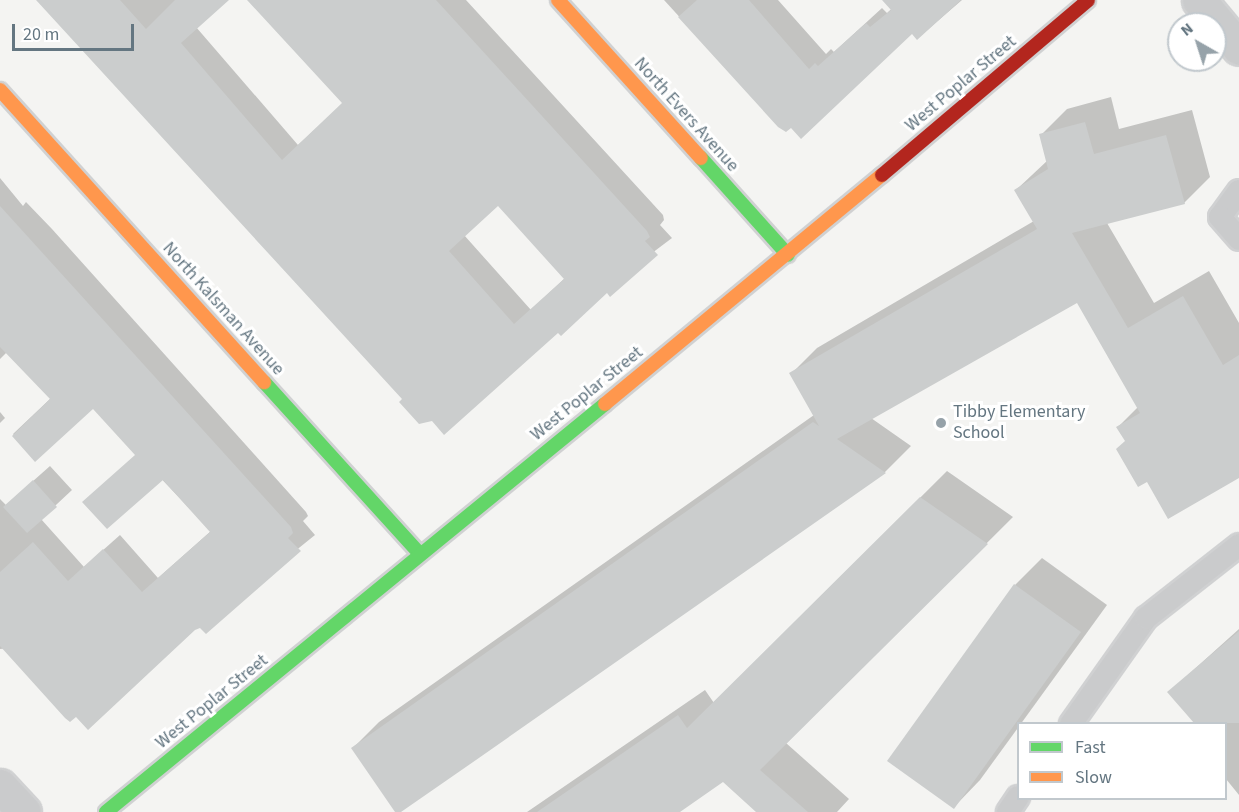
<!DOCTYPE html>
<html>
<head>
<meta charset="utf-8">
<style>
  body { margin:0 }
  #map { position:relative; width:1239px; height:812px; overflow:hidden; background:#f4f4f2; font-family:"Source Sans 3",sans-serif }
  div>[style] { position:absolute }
  .shadow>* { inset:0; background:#0003 }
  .building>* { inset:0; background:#cbcdcd }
  .roads { filter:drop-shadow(2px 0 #d0d1d2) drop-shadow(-2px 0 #d0d1d2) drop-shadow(0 2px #d0d1d2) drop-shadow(0 -2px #d0d1d2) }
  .lane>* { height:22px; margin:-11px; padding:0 11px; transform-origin:11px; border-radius:11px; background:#cacbcc }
  .street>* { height:33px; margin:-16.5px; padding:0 16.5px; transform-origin:16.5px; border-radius:16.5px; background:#cacbcc }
  .fast>* { height:14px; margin:-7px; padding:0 7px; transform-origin:7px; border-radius:7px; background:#63d668 }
  .slow>* { height:14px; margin:-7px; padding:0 7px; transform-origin:7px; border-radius:7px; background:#ff974d }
  .jam>* { height:14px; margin:-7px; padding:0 7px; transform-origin:7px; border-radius:7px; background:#b3261e }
  .dots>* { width:16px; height:16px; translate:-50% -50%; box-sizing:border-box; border:3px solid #fff; border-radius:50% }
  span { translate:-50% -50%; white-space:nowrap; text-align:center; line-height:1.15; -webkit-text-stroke:6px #fff; paint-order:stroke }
  .street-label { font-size:18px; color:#647681 }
  .poi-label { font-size:18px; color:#647681 }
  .left { translate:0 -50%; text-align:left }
  .legend { position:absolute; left:1017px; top:722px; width:210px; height:78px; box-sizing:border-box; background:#fff; border:2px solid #c1c8cd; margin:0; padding:8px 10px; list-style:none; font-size:18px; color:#647681 }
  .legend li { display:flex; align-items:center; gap:12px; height:30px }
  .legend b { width:30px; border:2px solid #c1c8cd }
  .north { position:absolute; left:1167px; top:12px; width:60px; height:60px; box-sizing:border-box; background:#fff; border:2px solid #c1c8cd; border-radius:50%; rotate:321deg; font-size:16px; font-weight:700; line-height:24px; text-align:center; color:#647681 }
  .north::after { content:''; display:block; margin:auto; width:21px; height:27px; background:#96a2a9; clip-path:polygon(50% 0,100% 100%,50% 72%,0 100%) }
  .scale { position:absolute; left:12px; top:24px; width:122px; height:27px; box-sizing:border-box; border:3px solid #647681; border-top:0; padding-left:8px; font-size:18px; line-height:21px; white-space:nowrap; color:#647681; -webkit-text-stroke:4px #fff; paint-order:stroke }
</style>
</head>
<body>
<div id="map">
  <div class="shadow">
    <div style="clip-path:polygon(evenodd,38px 0,226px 0,196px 27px,298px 145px,344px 103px,248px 0,466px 0,663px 215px,664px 220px,660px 225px,672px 238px,432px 419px,404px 399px,38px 0,498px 203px,565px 278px,531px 310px,464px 235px,498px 203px)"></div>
    <div style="clip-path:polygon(664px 0,778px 0,826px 54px,831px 49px,834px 52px,882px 8px,887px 13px,901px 0,962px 0,918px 38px,912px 32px,791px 125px,779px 126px)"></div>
    <div style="clip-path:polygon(1111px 97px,1119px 129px,1192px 110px,1210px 177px,1184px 203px,1107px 223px,1154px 303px,1209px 271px,1239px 323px,1239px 476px,1126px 441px,1118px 427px,1138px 407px,1078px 301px,871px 418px,911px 446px,885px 472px,397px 812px,353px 748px,379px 722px,814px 415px,791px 374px,817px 348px,1034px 221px,1016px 190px,1048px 160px,1041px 135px,1067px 109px)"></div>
    <div style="clip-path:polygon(0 178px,23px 206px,26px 202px,52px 229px,306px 512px,308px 516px,303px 521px,315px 535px,201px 627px,0 649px,0 499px,6px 505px,50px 466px,72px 490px,41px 519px,84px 567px,120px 535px,158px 578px,211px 531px,93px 407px,35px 460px,13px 434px,51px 398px,7px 352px,0 359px)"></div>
    <div style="clip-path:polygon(0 412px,5px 418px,0 423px)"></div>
    <div style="clip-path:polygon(947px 471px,1013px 517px,786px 743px,849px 799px,837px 812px,759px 812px,723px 780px,677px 812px,527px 812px,705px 690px,714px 703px)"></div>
    <div style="clip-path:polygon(1042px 558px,1107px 605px,980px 780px,954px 807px,1015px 585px)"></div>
    <div style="clip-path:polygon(1239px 629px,1239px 795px,1226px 779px,1226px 724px,1196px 724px,1169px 692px)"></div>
  </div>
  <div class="building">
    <div style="clip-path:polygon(evenodd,36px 0,120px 0,146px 29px,175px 0,229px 0,181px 43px,282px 160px,342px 103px,247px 0,436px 0,647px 231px,650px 237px,645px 241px,658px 255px,610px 297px,607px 293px,561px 336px,558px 333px,444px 435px,432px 421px,419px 424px,399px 402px,402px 399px,36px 0,498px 206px,564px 279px,514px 324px,449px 251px,498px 206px)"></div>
    <div style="clip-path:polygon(697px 0,749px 0,809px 69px,815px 63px,818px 66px,866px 23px,870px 27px,891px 10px,882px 0,961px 0,917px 40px,912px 34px,801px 139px,791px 128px,786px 132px,778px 127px,678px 17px)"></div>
    <div style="clip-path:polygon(1085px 122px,1094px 154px,1166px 135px,1185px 204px,1072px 233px,1128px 328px,1183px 296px,1223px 365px,1239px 355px,1239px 478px,1168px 519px,1147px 482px,1138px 487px,1116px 449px,1125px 441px,1116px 427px,1140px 413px,1077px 303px,837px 439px,886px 473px,476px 760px,401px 812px,395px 812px,351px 748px,813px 422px,819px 426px,789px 373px,1037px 229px,1014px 190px,1048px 169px,1039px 134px)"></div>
    <div style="clip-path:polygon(0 206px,291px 527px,293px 533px,288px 538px,301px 551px,206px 634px,200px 628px,195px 630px,88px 730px,76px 717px,70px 722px,65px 718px,0 646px,0 572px,33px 542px,68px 581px,103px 549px,142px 592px,210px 532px,163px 480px,107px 529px,82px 502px,135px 455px,93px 409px,35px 462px,12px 436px,50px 399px,0 347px)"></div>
    <div style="clip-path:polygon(33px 480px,57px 507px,27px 533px,3px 507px)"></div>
    <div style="clip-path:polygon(920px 497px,988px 544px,760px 770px,808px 812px,756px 812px,723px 782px,680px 812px,537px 812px,678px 715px,687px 728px)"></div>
    <div style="clip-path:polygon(1014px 584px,1081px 632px,954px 809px,887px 761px)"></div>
    <div style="clip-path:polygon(1239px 631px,1239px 723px,1194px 723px,1167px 692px)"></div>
  </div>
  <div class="roads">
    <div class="lane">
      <div style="left:1239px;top:191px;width:32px;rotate:126deg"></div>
      <div style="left:1220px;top:217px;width:29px;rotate:49deg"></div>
      <div style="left:1071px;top:724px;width:130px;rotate:-54.7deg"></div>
      <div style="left:1146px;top:618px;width:118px;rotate:-38.1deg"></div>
      <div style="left:1008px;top:812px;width:18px;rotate:-56deg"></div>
    </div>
    <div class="street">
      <div style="left:1199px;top:0;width:62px;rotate:50.2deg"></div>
      <div style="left:0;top:786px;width:35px;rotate:47deg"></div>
    </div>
    <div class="fast">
      <div style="left:701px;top:158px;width:130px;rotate:48.1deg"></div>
      <div style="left:264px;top:382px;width:231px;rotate:47.8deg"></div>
      <div style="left:106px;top:812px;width:645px;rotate:-39.27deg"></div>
    </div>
    <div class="slow">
      <div style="left:558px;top:0;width:213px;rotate:47.9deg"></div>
      <div style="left:0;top:90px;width:394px;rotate:47.9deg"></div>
      <div style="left:605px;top:404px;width:359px;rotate:-39.6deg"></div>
    </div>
    <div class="jam">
      <div style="left:882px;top:175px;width:270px;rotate:-40.3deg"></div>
    </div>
  </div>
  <div class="dots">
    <div style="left:941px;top:423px;background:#96a2a9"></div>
  </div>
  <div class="street-label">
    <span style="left:961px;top:84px;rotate:-40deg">West Poplar Street</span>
    <span style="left:686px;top:115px;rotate:48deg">North Evers Avenue</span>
    <span style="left:223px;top:309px;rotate:48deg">North Kalsman Avenue</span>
    <span style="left:587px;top:394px;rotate:-39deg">West Poplar Street</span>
    <span style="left:212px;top:702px;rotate:-39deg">West Poplar Street</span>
  </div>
  <div class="poi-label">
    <span class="left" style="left:953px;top:423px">Tibby Elementary<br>School</span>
  </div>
  <ul class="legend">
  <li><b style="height:8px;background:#63d668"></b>Fast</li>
  <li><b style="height:8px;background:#ff974d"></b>Slow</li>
  </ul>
  <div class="north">N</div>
  <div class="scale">20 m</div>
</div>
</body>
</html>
